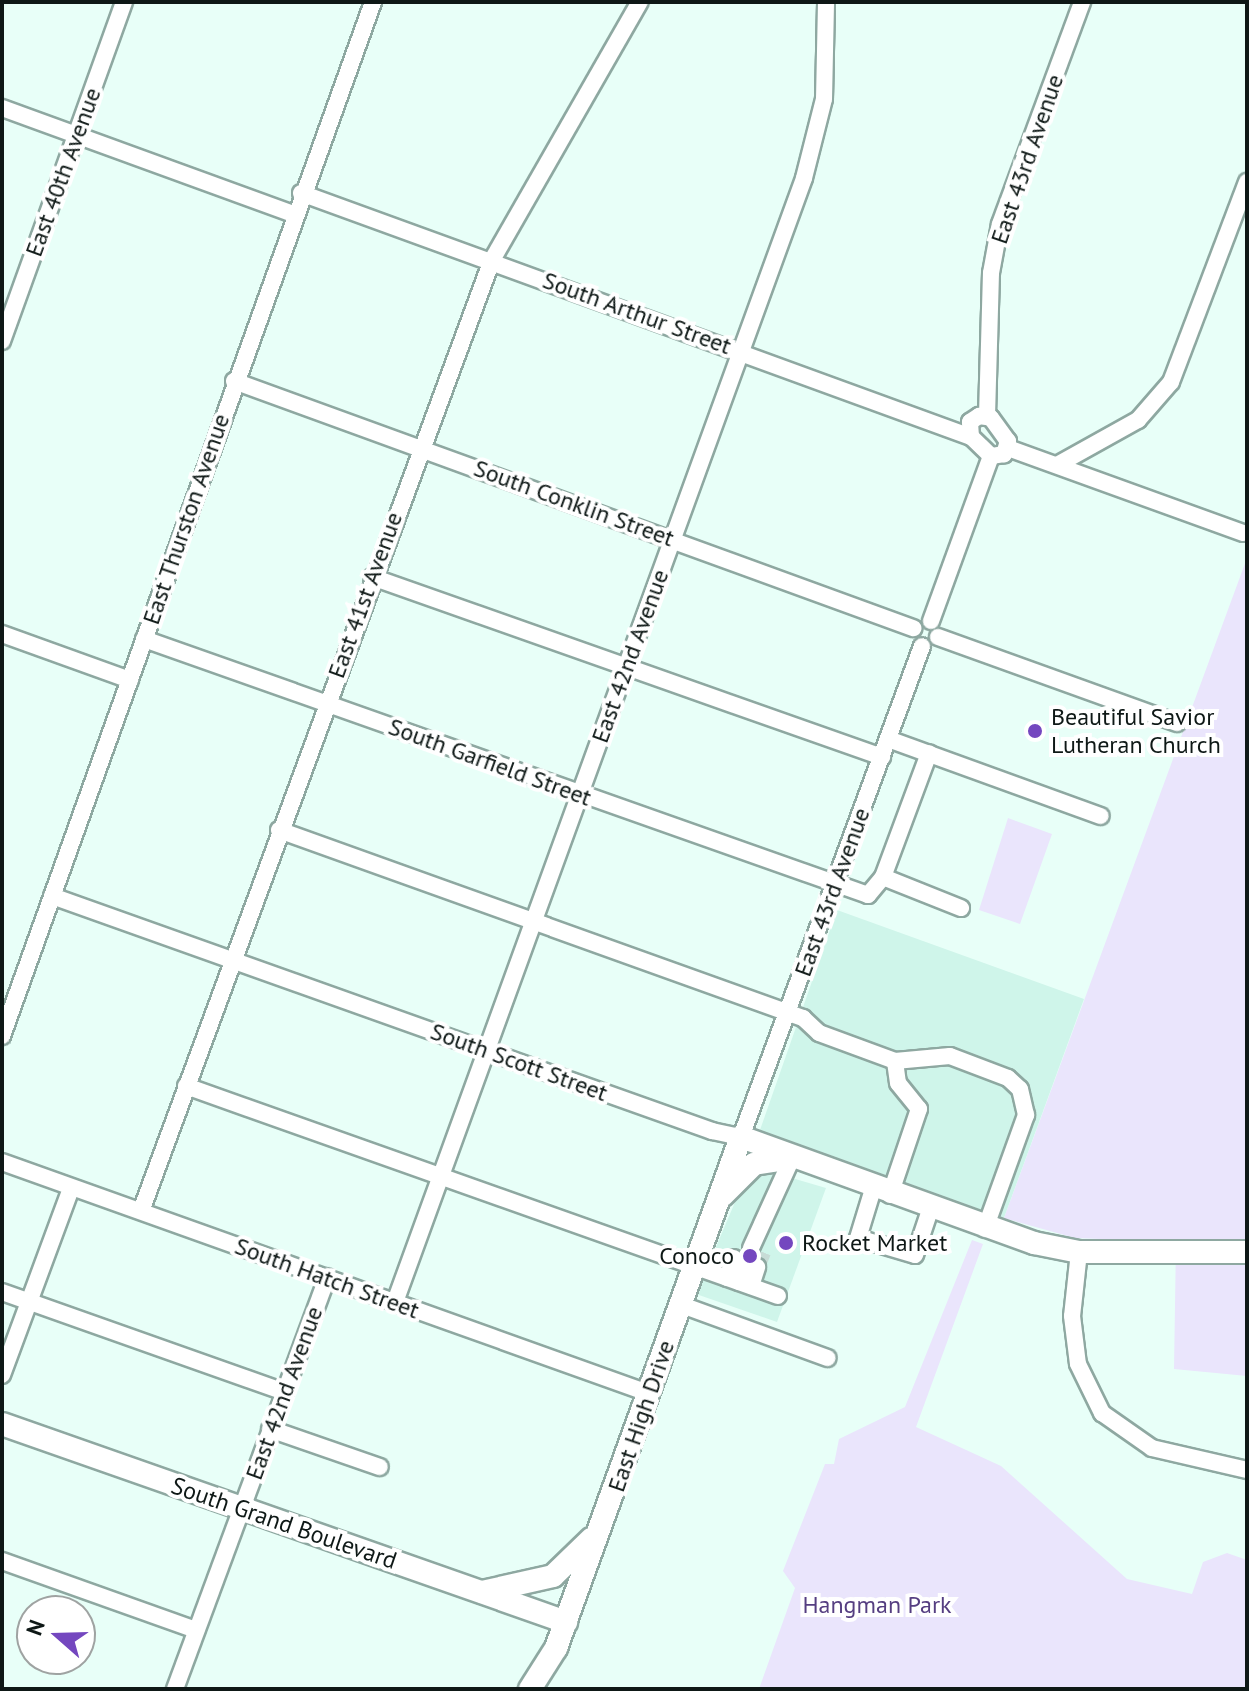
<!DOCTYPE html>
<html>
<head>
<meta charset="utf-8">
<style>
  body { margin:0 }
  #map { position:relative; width:1249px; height:1691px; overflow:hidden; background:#e8fff8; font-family:"PT Sans",sans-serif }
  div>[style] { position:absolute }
  .built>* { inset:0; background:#cff5ea }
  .green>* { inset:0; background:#eae5fc }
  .minor-tunnel>* { height:16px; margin-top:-8px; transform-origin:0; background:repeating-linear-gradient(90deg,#c7dcd6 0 16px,transparent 0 24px) }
  .roads { filter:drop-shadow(2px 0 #8ea8a1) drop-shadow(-2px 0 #8ea8a1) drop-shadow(0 2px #8ea8a1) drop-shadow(0 -2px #8ea8a1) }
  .minor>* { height:16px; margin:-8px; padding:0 8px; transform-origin:8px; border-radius:8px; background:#fff }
  .major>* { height:22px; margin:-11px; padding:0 11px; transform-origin:11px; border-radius:11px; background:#fff }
  .dots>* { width:22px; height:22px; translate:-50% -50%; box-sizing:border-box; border:4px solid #fff; border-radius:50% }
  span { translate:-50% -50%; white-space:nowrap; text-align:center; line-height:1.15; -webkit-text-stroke:8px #fff; paint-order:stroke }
  .street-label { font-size:24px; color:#0e1816 }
  .poi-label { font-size:24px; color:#0e1816 }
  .left { translate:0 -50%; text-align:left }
  .right { translate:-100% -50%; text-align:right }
  .park-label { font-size:24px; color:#553e81 }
  .frame { position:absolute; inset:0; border:4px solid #0e1816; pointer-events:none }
  .north { position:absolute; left:16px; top:1595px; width:80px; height:80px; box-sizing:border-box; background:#fff; border:2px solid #9fa3a2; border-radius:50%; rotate:290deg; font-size:22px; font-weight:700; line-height:32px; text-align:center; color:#0e1816 }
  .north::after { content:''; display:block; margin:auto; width:28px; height:36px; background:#7447bf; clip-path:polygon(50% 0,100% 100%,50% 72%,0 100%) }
</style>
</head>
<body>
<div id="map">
  <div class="built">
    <div style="clip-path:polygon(837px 910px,1084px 999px,1004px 1218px,760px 1130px)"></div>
    <div style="clip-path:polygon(768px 1171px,826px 1188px,777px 1322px,696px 1294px,741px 1188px,757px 1173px)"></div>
  </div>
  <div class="green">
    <div style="clip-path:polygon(1247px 558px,1247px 1376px,1174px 1369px,1176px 1242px,1075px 1238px,1004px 1218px)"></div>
    <div style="clip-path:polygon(1008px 818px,1052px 834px,1020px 924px,979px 910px)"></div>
    <div style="clip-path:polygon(972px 1240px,983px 1244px,916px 1427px,1001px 1466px,1127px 1579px,1192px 1594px,1203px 1562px,1227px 1553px,1247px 1560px,1247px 1689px,759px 1689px,795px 1588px,783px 1571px,825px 1464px,834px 1464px,839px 1439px,905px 1407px)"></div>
  </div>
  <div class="minor-tunnel">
    <div style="left:757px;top:1267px;width:16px;rotate:-68deg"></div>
  </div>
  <div class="roads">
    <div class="minor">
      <div style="left:2px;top:108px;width:310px;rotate:20deg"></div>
      <div style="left:301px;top:193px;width:713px;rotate:20.01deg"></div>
      <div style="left:2px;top:341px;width:360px;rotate:-70.2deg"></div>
      <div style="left:234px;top:381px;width:723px;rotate:19.99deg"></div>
      <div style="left:979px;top:416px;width:12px;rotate:9deg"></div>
      <div style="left:991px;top:418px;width:29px;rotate:54deg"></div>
      <div style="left:1008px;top:441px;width:14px;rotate:107deg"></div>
      <div style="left:1004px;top:454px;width:13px;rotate:171deg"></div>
      <div style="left:991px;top:456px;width:28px;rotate:-136deg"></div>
      <div style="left:971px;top:437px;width:15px;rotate:-94deg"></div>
      <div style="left:970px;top:422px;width:11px;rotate:-34deg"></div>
      <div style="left:987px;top:416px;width:143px;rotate:-88.4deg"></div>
      <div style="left:991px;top:273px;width:50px;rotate:-79.6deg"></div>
      <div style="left:1000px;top:224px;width:237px;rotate:-69.7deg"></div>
      <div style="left:1008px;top:448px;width:250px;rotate:19.9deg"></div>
      <div style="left:1057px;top:465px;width:93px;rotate:-29.1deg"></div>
      <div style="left:1138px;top:420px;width:50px;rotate:-49deg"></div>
      <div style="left:1171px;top:382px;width:214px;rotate:-69.2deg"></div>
      <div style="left:372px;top:577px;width:541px;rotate:19.44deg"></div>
      <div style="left:931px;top:621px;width:176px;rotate:-70deg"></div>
      <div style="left:2px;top:634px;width:136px;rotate:19.8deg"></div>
      <div style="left:938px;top:637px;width:254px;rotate:19.8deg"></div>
      <div style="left:144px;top:639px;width:768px;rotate:19.47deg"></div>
      <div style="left:868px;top:895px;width:23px;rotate:-50deg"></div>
      <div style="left:883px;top:877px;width:132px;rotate:-69.6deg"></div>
      <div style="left:888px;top:739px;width:226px;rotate:19.9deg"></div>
      <div style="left:279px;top:830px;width:557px;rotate:19.74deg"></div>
      <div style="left:803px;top:1018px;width:22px;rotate:43deg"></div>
      <div style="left:819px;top:1033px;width:81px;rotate:20.2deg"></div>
      <div style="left:895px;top:1061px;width:55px;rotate:-5.2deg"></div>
      <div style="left:950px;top:1056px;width:62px;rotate:20.8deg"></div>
      <div style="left:1008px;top:1078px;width:16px;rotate:43deg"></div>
      <div style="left:1020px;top:1089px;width:27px;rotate:77deg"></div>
      <div style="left:1026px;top:1115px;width:121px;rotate:109.8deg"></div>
      <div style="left:883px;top:877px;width:84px;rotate:21.7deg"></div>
      <div style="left:52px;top:896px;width:701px;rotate:19.6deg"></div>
      <div style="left:712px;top:1131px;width:30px;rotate:12deg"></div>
      <div style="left:741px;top:1137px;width:523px;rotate:-69.76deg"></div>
      <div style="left:2px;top:1036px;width:1099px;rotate:-70.26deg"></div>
      <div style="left:186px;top:1086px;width:628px;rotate:19.53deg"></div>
      <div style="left:2px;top:1162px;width:689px;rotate:19.67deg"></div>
      <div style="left:873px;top:1189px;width:51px;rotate:107deg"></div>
      <div style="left:858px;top:1238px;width:59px;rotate:16.6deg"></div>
      <div style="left:915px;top:1255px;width:47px;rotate:-71.6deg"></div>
      <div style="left:890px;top:1195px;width:91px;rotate:-71.4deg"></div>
      <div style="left:919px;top:1109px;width:33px;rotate:-129deg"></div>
      <div style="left:898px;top:1083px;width:22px;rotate:-98deg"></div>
      <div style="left:141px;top:1211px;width:1014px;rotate:-69.74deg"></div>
      <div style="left:492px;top:260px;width:297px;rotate:-60.2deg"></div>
      <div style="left:751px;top:1248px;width:99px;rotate:-65.5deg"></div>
      <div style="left:1079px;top:1252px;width:64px;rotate:96.2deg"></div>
      <div style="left:1072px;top:1316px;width:48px;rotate:82.9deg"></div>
      <div style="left:1078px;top:1364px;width:55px;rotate:63.9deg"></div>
      <div style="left:1102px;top:1413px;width:61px;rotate:35deg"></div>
      <div style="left:1152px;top:1448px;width:98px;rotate:13deg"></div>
      <div style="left:727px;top:1278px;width:21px;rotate:-71deg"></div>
      <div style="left:739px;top:1282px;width:20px;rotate:-70deg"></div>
      <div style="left:751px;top:1286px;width:20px;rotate:-72deg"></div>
      <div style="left:2px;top:1292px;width:299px;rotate:19.5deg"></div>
      <div style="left:395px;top:1302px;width:1196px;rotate:-70deg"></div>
      <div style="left:804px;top:178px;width:81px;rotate:-75.8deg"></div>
      <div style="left:824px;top:99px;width:97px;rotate:-88.8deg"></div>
      <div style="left:679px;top:1304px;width:158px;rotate:20deg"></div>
      <div style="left:2px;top:1375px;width:199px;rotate:-69.7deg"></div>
      <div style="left:270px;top:1429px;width:116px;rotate:19.1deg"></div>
      <div style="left:2px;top:1561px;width:206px;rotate:19.6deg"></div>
      <div style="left:175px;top:1689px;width:439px;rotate:-69.7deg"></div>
    </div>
    <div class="major">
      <div style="left:723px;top:1195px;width:44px;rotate:-45deg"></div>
      <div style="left:754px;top:1164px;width:38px;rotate:-9deg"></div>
      <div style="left:2px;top:1424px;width:598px;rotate:19.34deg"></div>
      <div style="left:482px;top:1592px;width:73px;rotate:-12.7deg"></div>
      <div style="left:553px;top:1576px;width:53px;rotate:-44.2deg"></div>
      <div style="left:530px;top:1689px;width:49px;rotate:-57.6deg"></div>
      <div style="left:556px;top:1648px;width:543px;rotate:-70.1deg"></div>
      <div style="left:741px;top:1137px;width:312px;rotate:19.9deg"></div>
      <div style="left:1034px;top:1243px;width:46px;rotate:11.3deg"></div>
      <div style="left:1079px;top:1252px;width:168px"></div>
    </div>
  </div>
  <div class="dots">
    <div style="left:1035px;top:731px;background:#7447bf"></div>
    <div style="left:786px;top:1243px;background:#7447bf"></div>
    <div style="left:750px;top:1256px;background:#7447bf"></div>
  </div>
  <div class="street-label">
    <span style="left:1027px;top:159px;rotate:-71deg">East 43rd Avenue</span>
    <span style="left:63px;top:172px;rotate:-70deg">East 40th Avenue</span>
    <span style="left:637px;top:313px;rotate:20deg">South Arthur Street</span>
    <span style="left:574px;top:503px;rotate:20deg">South Conklin Street</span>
    <span style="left:186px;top:519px;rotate:-71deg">East Thurston Avenue</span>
    <span style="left:365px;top:595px;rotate:-70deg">East 41st Avenue</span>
    <span style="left:630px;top:656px;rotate:-70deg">East 42nd Avenue</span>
    <span style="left:490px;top:762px;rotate:20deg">South Garfield Street</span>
    <span style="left:832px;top:892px;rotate:-70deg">East 43rd Avenue</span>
    <span style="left:519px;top:1062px;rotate:20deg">South Scott Street</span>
    <span style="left:327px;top:1278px;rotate:20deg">South Hatch Street</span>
    <span style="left:284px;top:1393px;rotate:-70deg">East 42nd Avenue</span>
    <span style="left:641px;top:1416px;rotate:-71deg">East High Drive</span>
    <span style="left:284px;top:1523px;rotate:19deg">South Grand Boulevard</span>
  </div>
  <div class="poi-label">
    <span class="left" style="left:1051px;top:731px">Beautiful Savior<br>Lutheran Church</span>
    <span class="left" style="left:802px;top:1243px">Rocket Market</span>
    <span class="right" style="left:734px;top:1256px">Conoco</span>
  </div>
  <div class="park-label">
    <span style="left:877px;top:1605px">Hangman Park</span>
  </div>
  <div class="frame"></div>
  <div class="north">N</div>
</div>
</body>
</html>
